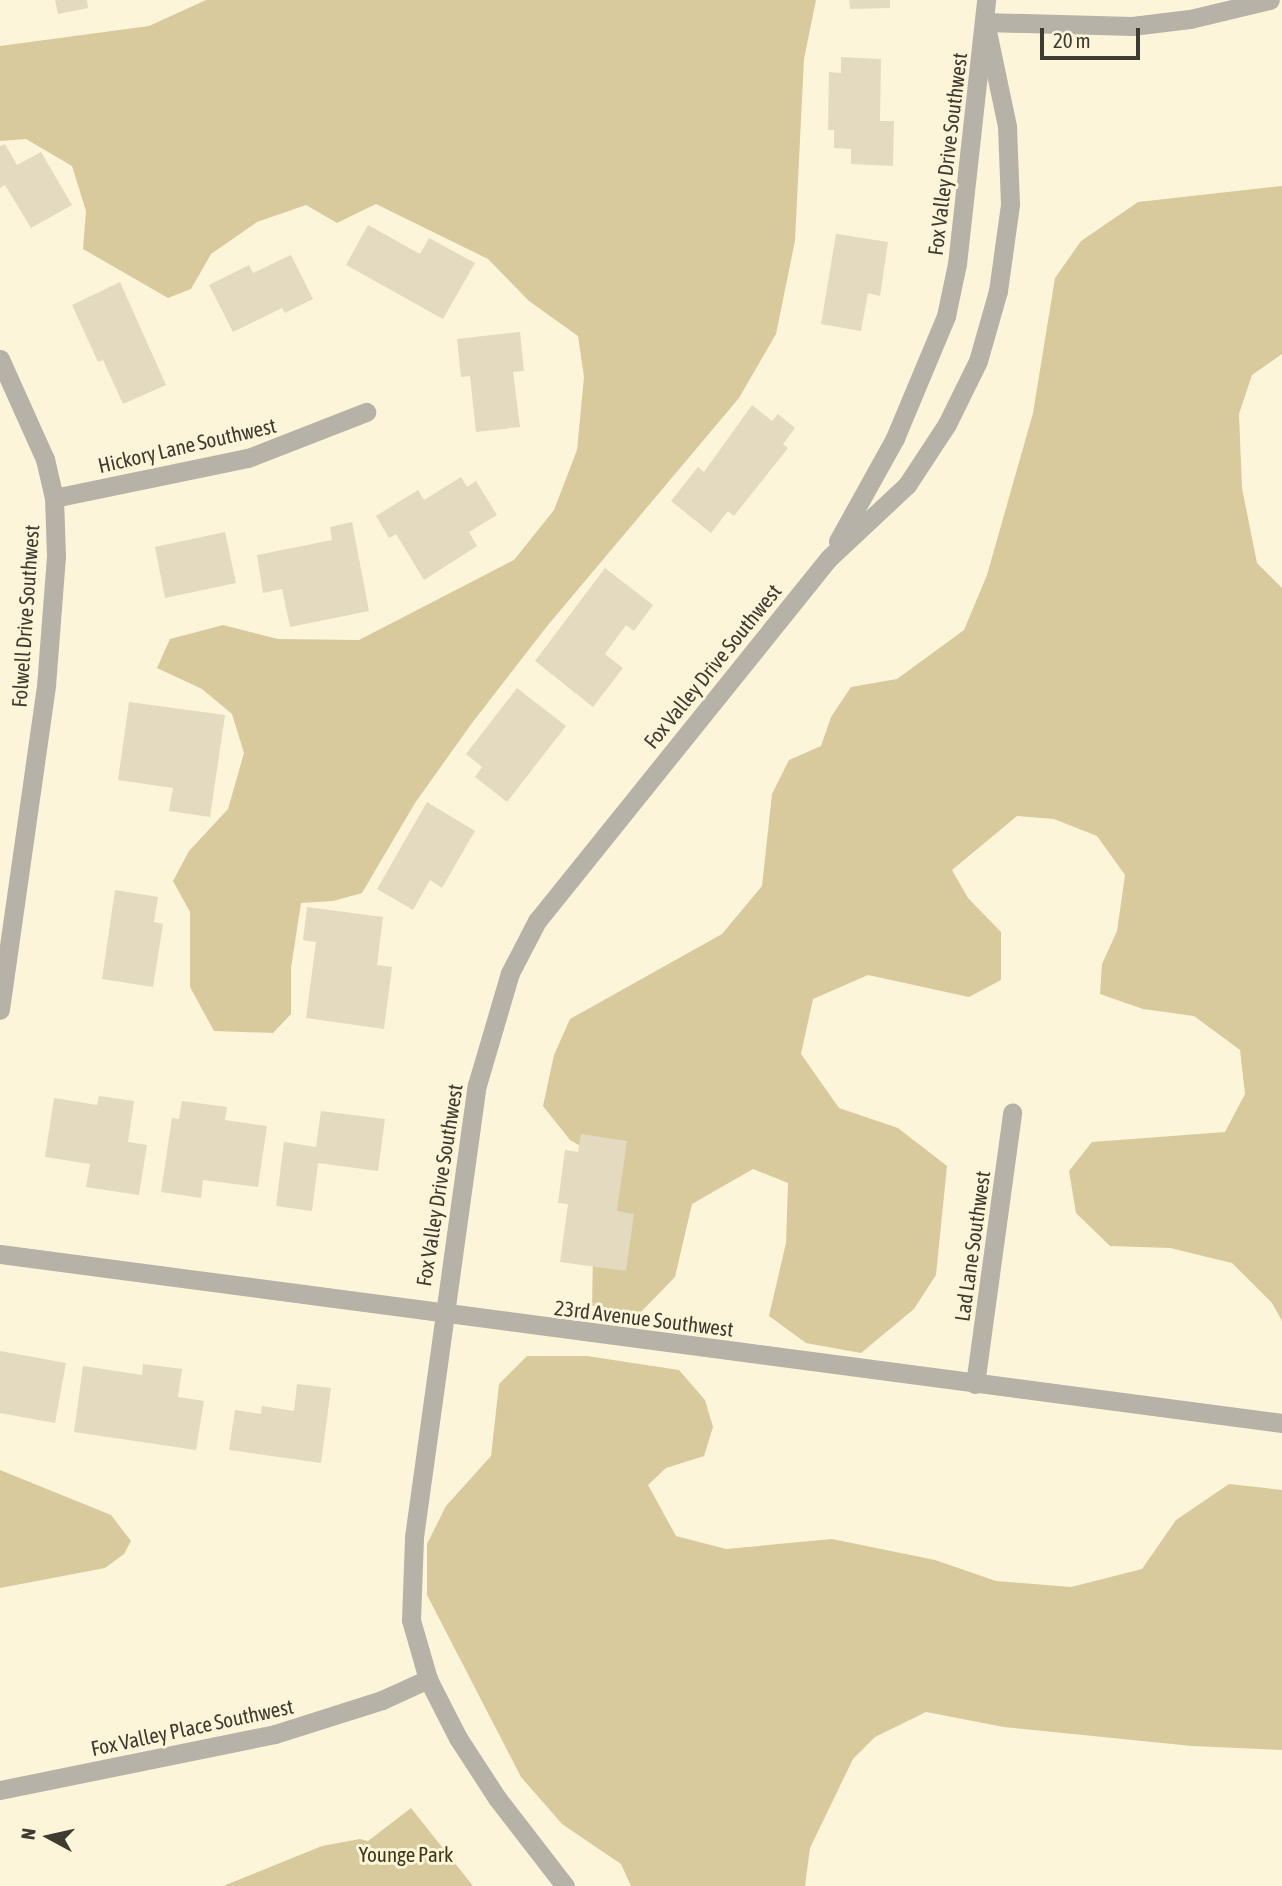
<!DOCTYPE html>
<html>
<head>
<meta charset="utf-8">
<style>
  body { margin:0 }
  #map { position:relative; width:1282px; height:1886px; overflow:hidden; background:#fdf5d9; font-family:"Asap Condensed",sans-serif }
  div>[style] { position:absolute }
  .green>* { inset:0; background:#d8ca9c }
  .building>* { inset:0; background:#e3dabf }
  .minor>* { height:19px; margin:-9.5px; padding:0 9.5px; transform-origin:9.5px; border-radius:9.5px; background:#b6b2a7 }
  .tertiary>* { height:19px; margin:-9.5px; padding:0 9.5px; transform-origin:9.5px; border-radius:9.5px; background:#b6b2a7 }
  span { translate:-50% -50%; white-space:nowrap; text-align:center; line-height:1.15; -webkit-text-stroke:6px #fdf5d9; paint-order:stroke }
  .street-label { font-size:21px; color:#3e3b30 }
  .park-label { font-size:21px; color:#413717 }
  .north { position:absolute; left:14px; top:1802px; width:70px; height:70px; -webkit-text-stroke:5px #fdf5d9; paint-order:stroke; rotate:278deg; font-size:19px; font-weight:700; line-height:28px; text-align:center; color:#3e3b30 }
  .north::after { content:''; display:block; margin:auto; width:24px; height:32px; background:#3e3b30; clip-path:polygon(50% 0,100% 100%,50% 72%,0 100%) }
  .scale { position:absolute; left:1040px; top:28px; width:100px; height:32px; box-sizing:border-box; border:4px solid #3e3b30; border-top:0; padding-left:9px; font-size:21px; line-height:24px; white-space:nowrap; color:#3e3b30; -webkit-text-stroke:5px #fdf5d9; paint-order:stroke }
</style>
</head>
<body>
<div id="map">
  <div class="green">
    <div style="clip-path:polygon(206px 0,816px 0,804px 59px,795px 241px,776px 334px,739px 398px,548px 625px,472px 723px,415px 803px,362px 893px,333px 901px,301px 903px,291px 968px,291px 1014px,273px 1033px,214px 1031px,190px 987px,190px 912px,173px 881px,189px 851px,228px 809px,244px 753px,232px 714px,202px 689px,157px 668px,170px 639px,223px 625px,278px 639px,359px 640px,514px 560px,554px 510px,577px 450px,584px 377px,578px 336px,529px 301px,488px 259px,376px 204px,337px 223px,306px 205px,257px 222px,211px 254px,191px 289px,168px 298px,83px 249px,86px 211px,72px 166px,26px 139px,0 141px,0 46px,149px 26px)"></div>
    <div style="clip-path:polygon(1282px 186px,1282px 354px,1252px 375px,1239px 414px,1242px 488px,1257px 563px,1282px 588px,1282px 1321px,1272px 1303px,1232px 1263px,1170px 1248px,1110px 1246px,1076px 1213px,1069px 1171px,1092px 1142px,1225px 1132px,1245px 1094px,1240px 1050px,1194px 1016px,1143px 1009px,1100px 994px,1102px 964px,1117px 931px,1125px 875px,1097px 836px,1054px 819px,1017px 816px,952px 870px,968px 898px,1001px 932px,1001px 980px,969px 997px,868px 975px,813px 999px,801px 1054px,839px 1108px,898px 1128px,947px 1166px,936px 1275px,914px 1309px,861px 1353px,806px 1343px,769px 1316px,786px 1243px,788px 1183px,753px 1169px,692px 1204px,675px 1277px,638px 1315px,592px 1306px,593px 1253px,610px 1163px,570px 1140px,543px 1106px,554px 1055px,570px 1019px,722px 934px,762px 886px,772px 794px,789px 760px,821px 746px,831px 717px,851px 687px,897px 679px,964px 630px,987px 575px,1033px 413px,1055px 278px,1081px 241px,1138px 202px)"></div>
    <div style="clip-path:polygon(527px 1356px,587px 1356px,679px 1370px,705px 1400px,713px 1427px,704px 1456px,666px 1468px,648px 1485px,676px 1536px,726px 1549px,832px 1539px,935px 1560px,996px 1581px,1071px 1587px,1142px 1569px,1176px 1520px,1229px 1484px,1282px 1490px,1282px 1750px,1192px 1746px,1004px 1727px,926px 1712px,875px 1737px,853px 1759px,810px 1848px,805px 1886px,631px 1886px,621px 1864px,562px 1824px,521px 1777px,427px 1595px,427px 1544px,446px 1506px,491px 1456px,499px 1384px)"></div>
    <div style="clip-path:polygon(0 1470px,111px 1515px,131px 1541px,124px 1554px,105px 1568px,0 1588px)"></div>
    <div style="clip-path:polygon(411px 1808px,473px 1886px,223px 1886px,322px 1846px,360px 1839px,368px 1841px)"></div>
  </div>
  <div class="building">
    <div style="clip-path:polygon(55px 0,87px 0,88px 8px,58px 14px)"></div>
    <div style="clip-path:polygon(849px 0,890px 0,890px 8px,850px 9px)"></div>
    <div style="clip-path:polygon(841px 57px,881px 59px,880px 121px,894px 121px,893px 166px,851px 164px,851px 149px,834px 148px,834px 130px,828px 130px,829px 72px,841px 73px)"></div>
    <div style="clip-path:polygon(5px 144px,17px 165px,41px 152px,72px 205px,31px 228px,5px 185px,0 188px,0 146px)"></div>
    <div style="clip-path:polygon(368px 225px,420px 254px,429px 238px,475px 263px,443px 319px,346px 265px)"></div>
    <div style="clip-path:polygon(836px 234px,888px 242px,880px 296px,868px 293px,861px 331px,821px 324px)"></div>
    <div style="clip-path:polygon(291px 255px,313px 299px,285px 313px,282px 308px,233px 332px,209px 285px,249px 265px,253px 273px)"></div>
    <div style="clip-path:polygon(120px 282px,166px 385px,123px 404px,103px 360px,98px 362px,72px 305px)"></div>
    <div style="clip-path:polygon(520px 332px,524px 371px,513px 372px,520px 427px,476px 432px,470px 376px,461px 377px,457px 339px)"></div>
    <div style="clip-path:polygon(752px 405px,772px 421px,778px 414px,795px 428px,783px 444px,788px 448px,734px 516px,728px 511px,711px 533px,671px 501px,698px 467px,704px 472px)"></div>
    <div style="clip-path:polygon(461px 477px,467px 487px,476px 481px,497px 515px,469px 532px,477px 546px,424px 580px,396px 534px,389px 538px,376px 516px,418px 490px,424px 500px)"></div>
    <div style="clip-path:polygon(352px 522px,369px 611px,290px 627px,282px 589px,263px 593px,257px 555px,332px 540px,330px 527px)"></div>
    <div style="clip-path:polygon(225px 532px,236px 583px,165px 598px,155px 547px)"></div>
    <div style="clip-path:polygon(605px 568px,653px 605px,634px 631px,626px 625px,605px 654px,623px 668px,593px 707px,535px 661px)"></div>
    <div style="clip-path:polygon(517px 688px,566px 726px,507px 802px,475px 777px,482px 767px,466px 754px)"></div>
    <div style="clip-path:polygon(129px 702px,225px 715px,210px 817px,169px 811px,173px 788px,118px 780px)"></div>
    <div style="clip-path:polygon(427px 802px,475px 831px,442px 888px,430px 880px,413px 910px,377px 889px)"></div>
    <div style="clip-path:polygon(115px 890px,158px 897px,154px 922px,163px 924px,153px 987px,102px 979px)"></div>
    <div style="clip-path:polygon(307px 907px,383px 917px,377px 965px,392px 967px,384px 1029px,306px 1018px,316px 942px,303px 940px)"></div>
    <div style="clip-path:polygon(99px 1096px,134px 1101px,128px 1142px,147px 1145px,139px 1195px,86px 1187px,90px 1164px,45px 1157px,54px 1098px,97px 1105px)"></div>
    <div style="clip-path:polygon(182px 1101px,227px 1107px,225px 1120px,267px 1126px,258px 1187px,203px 1180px,201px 1198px,161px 1192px,172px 1118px,179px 1119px)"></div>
    <div style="clip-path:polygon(321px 1111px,385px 1119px,378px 1171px,318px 1163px,312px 1211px,276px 1206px,284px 1142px,316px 1147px)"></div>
    <div style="clip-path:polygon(581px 1134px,627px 1141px,617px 1211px,634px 1214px,626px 1271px,560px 1262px,568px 1204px,558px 1203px,565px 1150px,578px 1152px)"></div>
    <div style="clip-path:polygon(0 1351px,66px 1363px,55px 1423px,0 1413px)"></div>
    <div style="clip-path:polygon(143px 1364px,182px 1369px,178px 1397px,204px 1401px,196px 1450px,74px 1432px,83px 1366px,142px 1375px)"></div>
    <div style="clip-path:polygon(297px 1384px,331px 1388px,321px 1463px,229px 1450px,235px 1410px,261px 1414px,262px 1406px,294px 1411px)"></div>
  </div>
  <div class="minor">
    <div style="left:985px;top:22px;width:147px;rotate:1.6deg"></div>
    <div style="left:1132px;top:26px;width:58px;rotate:-6.9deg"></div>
    <div style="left:1190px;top:19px;width:82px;rotate:-13.4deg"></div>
    <div style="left:0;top:359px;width:110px;rotate:65.8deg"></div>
    <div style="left:45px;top:459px;width:40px;rotate:77deg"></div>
    <div style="left:54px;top:498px;width:58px;rotate:88deg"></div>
    <div style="left:56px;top:556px;width:130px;rotate:94.4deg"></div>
    <div style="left:46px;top:686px;width:327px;rotate:98.1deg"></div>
    <div style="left:54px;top:498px;width:198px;rotate:-11.7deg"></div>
    <div style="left:248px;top:458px;width:127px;rotate:-21.3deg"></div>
    <div style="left:0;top:1254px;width:1293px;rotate:7.51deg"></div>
    <div style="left:975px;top:1384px;width:274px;rotate:-82.2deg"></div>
    <div style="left:0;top:1790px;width:281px;rotate:-11.5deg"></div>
    <div style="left:275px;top:1734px;width:112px;rotate:-17.6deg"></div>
    <div style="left:382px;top:1700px;width:51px;rotate:-24.5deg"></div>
  </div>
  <div class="tertiary">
    <div style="left:838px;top:541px;width:118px;rotate:-61deg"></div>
    <div style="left:895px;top:438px;width:132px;rotate:-67.3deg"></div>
    <div style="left:946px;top:316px;width:53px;rotate:-78.1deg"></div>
    <div style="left:957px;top:264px;width:266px;rotate:-83.7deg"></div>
    <div style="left:565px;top:1886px;width:111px;rotate:-127.7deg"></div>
    <div style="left:497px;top:1798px;width:72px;rotate:-123deg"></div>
    <div style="left:458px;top:1738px;width:66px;rotate:-117deg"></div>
    <div style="left:428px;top:1679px;width:61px;rotate:-106.1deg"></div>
    <div style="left:411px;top:1620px;width:83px;rotate:-87.9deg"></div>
    <div style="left:414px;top:1537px;width:456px;rotate:-82.1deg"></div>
    <div style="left:477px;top:1085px;width:117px;rotate:-73.6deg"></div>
    <div style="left:510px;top:973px;width:59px;rotate:-62.6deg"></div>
    <div style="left:537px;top:921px;width:466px;rotate:-51.2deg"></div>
    <div style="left:829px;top:558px;width:107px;rotate:-43.1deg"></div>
    <div style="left:907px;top:485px;width:73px;rotate:-56.7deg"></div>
    <div style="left:947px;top:424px;width:70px;rotate:-63.8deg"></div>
    <div style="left:978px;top:361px;width:73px;rotate:-74.1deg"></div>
    <div style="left:998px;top:291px;width:88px;rotate:-82.1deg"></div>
    <div style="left:1010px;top:204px;width:78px;rotate:-92.2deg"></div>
    <div style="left:1007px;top:126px;width:106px;rotate:-101.9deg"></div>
  </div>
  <div class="street-label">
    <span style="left:947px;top:154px;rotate:-83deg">Fox Valley Drive Southwest</span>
    <span style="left:187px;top:445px;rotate:-13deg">Hickory Lane Southwest</span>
    <span style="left:25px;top:616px;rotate:-86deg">Folwell Drive Southwest</span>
    <span style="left:712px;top:666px;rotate:-51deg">Fox Valley Drive Southwest</span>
    <span style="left:439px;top:1185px;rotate:-81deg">Fox Valley Drive Southwest</span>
    <span style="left:972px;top:1246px;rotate:-82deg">Lad Lane Southwest</span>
    <span style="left:644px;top:1318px;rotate:7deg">23rd Avenue Southwest</span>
    <span style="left:192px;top:1727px;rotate:-12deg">Fox Valley Place Southwest</span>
  </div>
  <div class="park-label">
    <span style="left:406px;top:1854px">Younge Park</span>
  </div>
  <div class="north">N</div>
  <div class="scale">20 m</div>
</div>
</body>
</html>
